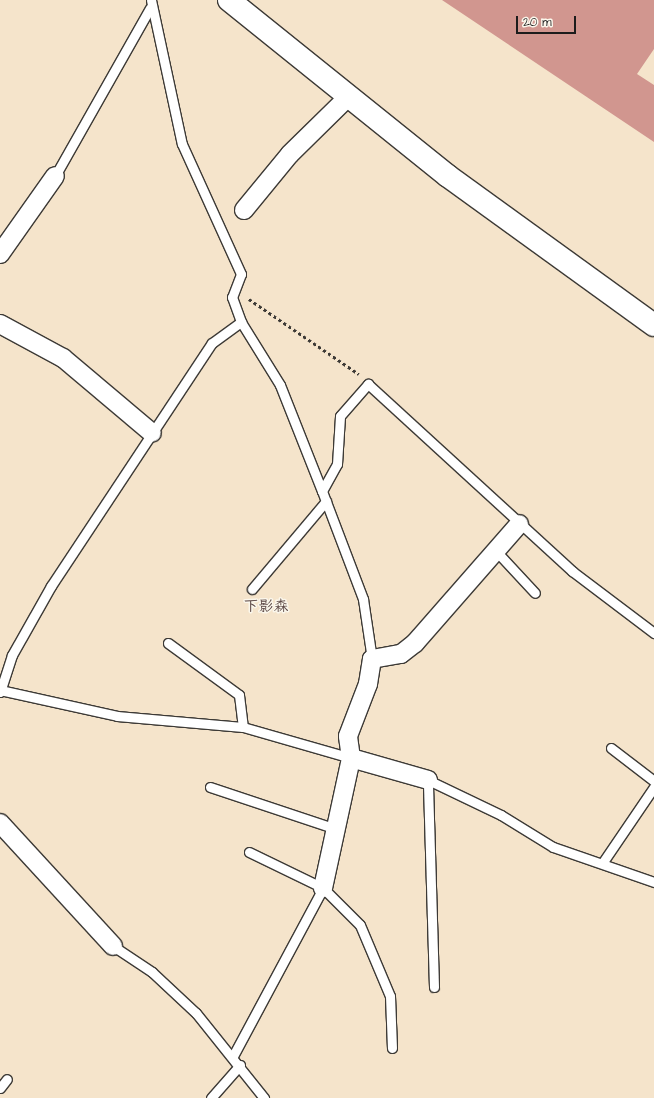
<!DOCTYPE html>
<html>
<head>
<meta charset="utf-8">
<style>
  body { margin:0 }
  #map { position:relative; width:654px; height:1098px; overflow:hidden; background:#f5e4cb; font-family:"Architects Daughter","Klee One",sans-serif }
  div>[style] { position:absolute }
  .building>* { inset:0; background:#d1968f }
  .path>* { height:2.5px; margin-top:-1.25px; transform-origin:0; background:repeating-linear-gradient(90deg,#3d3a36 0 3px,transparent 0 6px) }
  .roads { filter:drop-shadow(1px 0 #3d3a36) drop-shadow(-1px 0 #3d3a36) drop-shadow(0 1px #3d3a36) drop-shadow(0 -1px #3d3a36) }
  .service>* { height:9px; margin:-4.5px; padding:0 4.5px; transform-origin:4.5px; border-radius:4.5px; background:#fff }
  .minor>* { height:18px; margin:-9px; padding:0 9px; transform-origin:9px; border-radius:9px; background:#fff }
  .tertiary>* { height:22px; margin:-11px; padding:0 11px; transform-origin:11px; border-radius:11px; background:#fff }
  span { translate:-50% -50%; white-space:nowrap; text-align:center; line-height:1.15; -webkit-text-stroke:3px #fbf7ec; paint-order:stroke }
  .quarter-label { font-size:15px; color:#5b4744; font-weight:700 }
  .scale { position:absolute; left:516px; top:16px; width:60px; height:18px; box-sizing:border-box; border:2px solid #1c1c1c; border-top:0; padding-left:5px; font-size:12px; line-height:14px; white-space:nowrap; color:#1c1c1c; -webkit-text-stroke:3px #fbf7ec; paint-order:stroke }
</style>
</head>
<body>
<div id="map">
  <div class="building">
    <div style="clip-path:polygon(442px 0,654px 0,654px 49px,637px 74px,654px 85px,654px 142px)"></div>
  </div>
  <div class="path">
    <div style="left:249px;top:299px;width:133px;rotate:34.3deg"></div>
  </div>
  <div class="roads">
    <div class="service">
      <div style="left:151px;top:0;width:147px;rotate:77.9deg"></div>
      <div style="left:182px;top:144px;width:143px;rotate:65.6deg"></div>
      <div style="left:241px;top:274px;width:25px;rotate:111deg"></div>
      <div style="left:232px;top:297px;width:27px;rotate:70deg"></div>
      <div style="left:241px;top:322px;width:74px;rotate:58.2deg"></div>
      <div style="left:280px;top:385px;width:114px;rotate:68.4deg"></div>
      <div style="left:322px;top:491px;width:116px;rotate:69.2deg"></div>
      <div style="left:363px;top:599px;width:61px;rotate:81.5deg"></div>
      <div style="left:55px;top:176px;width:193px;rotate:-60.5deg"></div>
      <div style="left:322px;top:491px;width:31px;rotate:-61deg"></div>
      <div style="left:337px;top:464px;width:48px;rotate:-86.4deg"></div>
      <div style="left:340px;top:416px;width:43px;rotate:-48.8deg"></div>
      <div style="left:368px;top:384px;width:277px;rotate:42.5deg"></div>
      <div style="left:572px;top:571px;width:103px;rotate:37.1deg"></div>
      <div style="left:496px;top:551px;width:57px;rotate:47.1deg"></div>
      <div style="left:252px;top:589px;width:115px;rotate:-49.9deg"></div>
      <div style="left:168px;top:643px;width:88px;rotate:36.2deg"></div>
      <div style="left:239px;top:695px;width:32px;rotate:83deg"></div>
      <div style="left:0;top:690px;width:120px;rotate:12.5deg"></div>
      <div style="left:117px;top:716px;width:126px;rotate:5deg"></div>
      <div style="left:243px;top:727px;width:112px;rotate:16deg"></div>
      <div style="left:0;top:692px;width:39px;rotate:-72deg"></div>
      <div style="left:12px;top:655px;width:79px;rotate:-60.5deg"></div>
      <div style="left:51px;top:586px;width:291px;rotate:-56.5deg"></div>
      <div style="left:212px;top:343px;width:36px;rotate:-36deg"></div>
      <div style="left:611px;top:748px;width:54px;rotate:37.5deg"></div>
      <div style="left:210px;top:787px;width:133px;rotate:18.4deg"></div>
      <div style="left:249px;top:852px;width:82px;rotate:25.9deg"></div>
      <div style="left:323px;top:888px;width:52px;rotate:45deg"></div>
      <div style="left:360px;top:925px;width:77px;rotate:67.1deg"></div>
      <div style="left:390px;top:996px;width:52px;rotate:87.8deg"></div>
      <div style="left:603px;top:862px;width:91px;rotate:-55.8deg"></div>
      <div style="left:113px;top:946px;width:47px;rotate:33.7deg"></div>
      <div style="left:152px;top:972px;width:60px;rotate:43deg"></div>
      <div style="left:196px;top:1013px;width:109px;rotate:51.3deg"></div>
      <div style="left:434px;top:987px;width:207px;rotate:-91.7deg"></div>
      <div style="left:428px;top:780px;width:81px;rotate:25.6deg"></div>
      <div style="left:501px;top:815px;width:61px;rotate:31.6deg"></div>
      <div style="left:553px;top:847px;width:107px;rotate:19.1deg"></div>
      <div style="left:233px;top:1056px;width:191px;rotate:-61.8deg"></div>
      <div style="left:0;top:1088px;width:11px;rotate:-52deg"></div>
      <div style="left:211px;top:1098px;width:44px;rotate:-48.7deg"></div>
    </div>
    <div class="minor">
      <div style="left:244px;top:210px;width:72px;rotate:-50.6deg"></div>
      <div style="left:290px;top:154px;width:83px;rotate:-44.5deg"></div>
      <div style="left:0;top:254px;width:95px;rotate:-54.8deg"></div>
      <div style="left:0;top:324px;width:72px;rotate:28.4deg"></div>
      <div style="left:63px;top:358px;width:116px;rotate:40.1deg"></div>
      <div style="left:351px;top:758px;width:80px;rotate:15.9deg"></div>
      <div style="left:0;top:823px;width:167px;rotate:47.4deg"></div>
      <div style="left:323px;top:888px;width:133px;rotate:-77.8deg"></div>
      <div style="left:351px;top:758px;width:22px;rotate:-98deg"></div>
      <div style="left:348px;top:736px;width:56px;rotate:-69deg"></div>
      <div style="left:368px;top:684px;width:25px;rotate:-81deg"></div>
      <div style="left:372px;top:659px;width:29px;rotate:-10deg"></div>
      <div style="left:401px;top:654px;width:18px;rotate:-38deg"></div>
      <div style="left:415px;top:643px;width:158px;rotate:-48.8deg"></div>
    </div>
    <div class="tertiary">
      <div style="left:229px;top:0;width:281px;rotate:38.8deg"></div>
      <div style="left:448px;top:176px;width:254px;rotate:35.9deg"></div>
    </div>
  </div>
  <div class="quarter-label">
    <span style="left:266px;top:607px">下影森</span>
  </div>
  <div class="scale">20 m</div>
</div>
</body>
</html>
